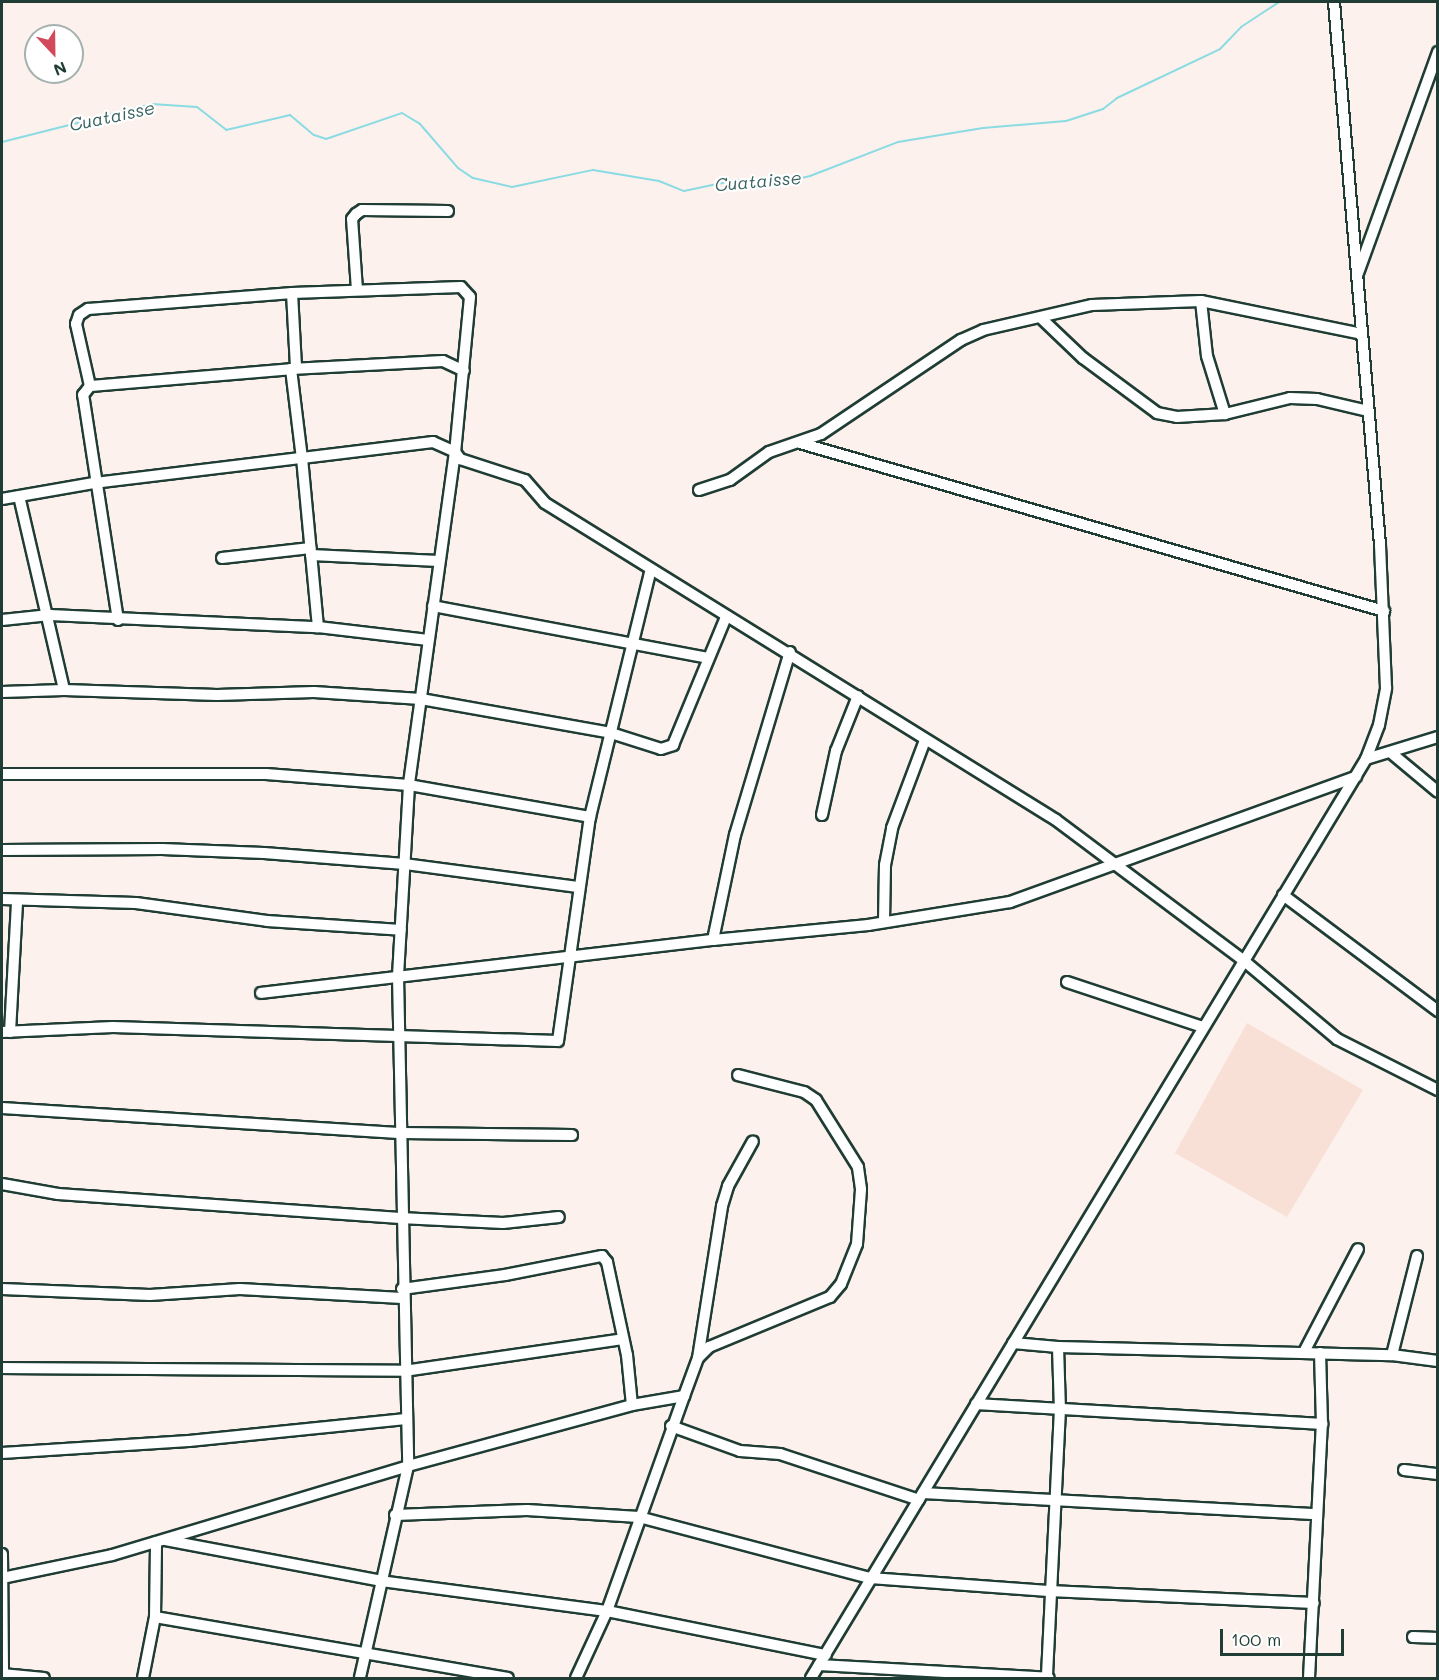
<!DOCTYPE html>
<html>
<head>
<meta charset="utf-8">
<style>
  body { margin:0 }
  #map { position:relative; width:1439px; height:1680px; overflow:hidden; background:#fcf1ed; font-family:Mali,sans-serif }
  div>[style] { position:absolute }
  .built>* { inset:0; background:#f8e0d7 }
  .stream>* { height:2px; margin:-1px; padding:0 1px; transform-origin:1px; border-radius:1px; background:#8adbe2 }
  .roads { filter:drop-shadow(2px 0 #1f3d34) drop-shadow(-2px 0 #1f3d34) drop-shadow(0 2px #1f3d34) drop-shadow(0 -2px #1f3d34) }
  .street>* { height:10px; margin:-5px; padding:0 5px; transform-origin:5px; border-radius:5px; background:#fff }
  span { translate:-50% -50%; white-space:nowrap; text-align:center; line-height:1.15; -webkit-text-stroke:4.5px #fff; paint-order:stroke }
  .water-label { font-size:18px; color:#3a6460; font-style:italic }
  .frame { position:absolute; inset:0; border:3px solid #1f3d34; pointer-events:none }
  .north { position:absolute; left:24px; top:24px; width:60px; height:60px; box-sizing:border-box; background:#fff; border:2px solid #a5b1ae; border-radius:50%; rotate:158deg; font-size:16px; font-weight:700; line-height:24px; text-align:center; color:#1f3d34 }
  .north::after { content:''; display:block; margin:auto; width:21px; height:27px; background:#d1495b; clip-path:polygon(50% 0,100% 100%,50% 72%,0 100%) }
  .scale { position:absolute; left:1220px; top:1629px; width:124px; height:27px; box-sizing:border-box; border:3px solid #1f3d34; border-top:0; padding-left:8px; font-size:18px; line-height:21px; white-space:nowrap; color:#1f3d34; -webkit-text-stroke:4px #fff; paint-order:stroke }
</style>
</head>
<body>
<div id="map">
  <div class="built">
    <div style="clip-path:polygon(1247px 1023px,1363px 1090px,1287px 1217px,1175px 1153px)"></div>
  </div>
  <div class="stream">
    <div style="left:2px;top:142px;width:155px;rotate:-14.2deg"></div>
    <div style="left:152px;top:104px;width:45px;rotate:3.8deg"></div>
    <div style="left:197px;top:107px;width:37px;rotate:38deg"></div>
    <div style="left:226px;top:130px;width:66px;rotate:-13.2deg"></div>
    <div style="left:290px;top:115px;width:31px;rotate:40deg"></div>
    <div style="left:314px;top:135px;width:13px;rotate:18deg"></div>
    <div style="left:326px;top:139px;width:80px;rotate:-18.9deg"></div>
    <div style="left:402px;top:113px;width:21px;rotate:31deg"></div>
    <div style="left:420px;top:124px;width:58px;rotate:49.2deg"></div>
    <div style="left:458px;top:168px;width:18px;rotate:34deg"></div>
    <div style="left:473px;top:178px;width:40px;rotate:13deg"></div>
    <div style="left:512px;top:187px;width:83px;rotate:-11.9deg"></div>
    <div style="left:593px;top:170px;width:67px;rotate:9.5deg"></div>
    <div style="left:659px;top:181px;width:27px;rotate:22deg"></div>
    <div style="left:684px;top:191px;width:53px;rotate:-11.9deg"></div>
    <div style="left:736px;top:180px;width:51px;rotate:1.1deg"></div>
    <div style="left:787px;top:181px;width:24px;rotate:-12deg"></div>
    <div style="left:810px;top:176px;width:94px;rotate:-21.1deg"></div>
    <div style="left:898px;top:142px;width:86px;rotate:-9.4deg"></div>
    <div style="left:983px;top:128px;width:83px;rotate:-4.8deg"></div>
    <div style="left:1066px;top:121px;width:39px;rotate:-18deg"></div>
    <div style="left:1103px;top:109px;width:18px;rotate:-38deg"></div>
    <div style="left:1117px;top:98px;width:114px;rotate:-25.4deg"></div>
    <div style="left:1220px;top:49px;width:30px;rotate:-46deg"></div>
    <div style="left:1241px;top:27px;width:45px;rotate:-33.3deg"></div>
  </div>
  <div class="roads">
    <div class="street">
      <div style="left:1358px;top:273px;width:235px;rotate:-70.1deg"></div>
      <div style="left:357px;top:290px;width:71px;rotate:-94deg"></div>
      <div style="left:352px;top:219px;width:6px;rotate:-51deg"></div>
      <div style="left:356px;top:214px;width:7px;rotate:-34deg"></div>
      <div style="left:362px;top:210px;width:86px;rotate:0.7deg"></div>
      <div style="left:292px;top:293px;width:75px;rotate:86.9deg"></div>
      <div style="left:1201px;top:301px;width:55px;rotate:83.8deg"></div>
      <div style="left:1207px;top:356px;width:61px;rotate:72.8deg"></div>
      <div style="left:1042px;top:319px;width:57px;rotate:43.6deg"></div>
      <div style="left:1083px;top:358px;width:92px;rotate:36.6deg"></div>
      <div style="left:1157px;top:413px;width:20px;rotate:11deg"></div>
      <div style="left:1177px;top:417px;width:48px;rotate:-3.6deg"></div>
      <div style="left:1225px;top:414px;width:67px;rotate:-13.8deg"></div>
      <div style="left:1290px;top:398px;width:27px;rotate:2deg"></div>
      <div style="left:1317px;top:399px;width:52px;rotate:13.2deg"></div>
      <div style="left:291px;top:369px;width:152px;rotate:-3deg"></div>
      <div style="left:443px;top:361px;width:23px;rotate:25deg"></div>
      <div style="left:90px;top:386px;width:64px;rotate:-102.7deg"></div>
      <div style="left:76px;top:324px;width:9px;rotate:-72deg"></div>
      <div style="left:79px;top:315px;width:11px;rotate:-34deg"></div>
      <div style="left:88px;top:309px;width:205px;rotate:-4.5deg"></div>
      <div style="left:292px;top:293px;width:169px;rotate:-2deg"></div>
      <div style="left:461px;top:287px;width:13px;rotate:48deg"></div>
      <div style="left:470px;top:297px;width:156px;rotate:95.5deg"></div>
      <div style="left:455px;top:452px;width:9px;rotate:54deg"></div>
      <div style="left:460px;top:459px;width:68px;rotate:17.9deg"></div>
      <div style="left:525px;top:480px;width:30px;rotate:49deg"></div>
      <div style="left:545px;top:503px;width:601px;rotate:31.81deg"></div>
      <div style="left:1056px;top:820px;width:234px;rotate:36.8deg"></div>
      <div style="left:1243px;top:960px;width:123px;rotate:40deg"></div>
      <div style="left:1337px;top:1039px;width:113px;rotate:26.8deg"></div>
      <div style="left:800px;top:443px;width:608px;rotate:16.05deg"></div>
      <div style="left:699px;top:490px;width:33px;rotate:-18deg"></div>
      <div style="left:730px;top:480px;width:48px;rotate:-35.7deg"></div>
      <div style="left:769px;top:452px;width:55px;rotate:-19.1deg"></div>
      <div style="left:821px;top:434px;width:169px;rotate:-33.9deg"></div>
      <div style="left:961px;top:340px;width:24px;rotate:-24deg"></div>
      <div style="left:983px;top:330px;width:112px;rotate:-12.9deg"></div>
      <div style="left:1092px;top:305px;width:109px;rotate:-2.1deg"></div>
      <div style="left:1201px;top:301px;width:164px;rotate:11.6deg"></div>
      <div style="left:19px;top:496px;width:199px;rotate:76.9deg"></div>
      <div style="left:2px;top:499px;width:93px;rotate:-9.9deg"></div>
      <div style="left:94px;top:483px;width:209px;rotate:-6.9deg"></div>
      <div style="left:302px;top:458px;width:170px;rotate:84.6deg"></div>
      <div style="left:311px;top:555px;width:128px;rotate:2.7deg"></div>
      <div style="left:222px;top:558px;width:89px;rotate:-6.5deg"></div>
      <div style="left:433px;top:606px;width:280px;rotate:10.7deg"></div>
      <div style="left:2px;top:620px;width:48px;rotate:-5.9deg"></div>
      <div style="left:50px;top:615px;width:268px;rotate:2.6deg"></div>
      <div style="left:318px;top:627px;width:111px;rotate:6.7deg"></div>
      <div style="left:118px;top:620px;width:228px;rotate:-98.8deg"></div>
      <div style="left:83px;top:395px;width:11px;rotate:-52deg"></div>
      <div style="left:90px;top:386px;width:202px;rotate:-4.8deg"></div>
      <div style="left:291px;top:369px;width:90px;rotate:83deg"></div>
      <div style="left:302px;top:458px;width:132px;rotate:-7deg"></div>
      <div style="left:433px;top:442px;width:24px;rotate:24deg"></div>
      <div style="left:455px;top:452px;width:336px;rotate:97.9deg"></div>
      <div style="left:409px;top:785px;width:191px;rotate:93.3deg"></div>
      <div style="left:398px;top:976px;width:490px;rotate:88.8deg"></div>
      <div style="left:408px;top:1466px;width:217px;rotate:102.8deg"></div>
      <div style="left:2px;top:692px;width:62px;rotate:-1.8deg"></div>
      <div style="left:64px;top:690px;width:153px;rotate:1.9deg"></div>
      <div style="left:217px;top:695px;width:97px;rotate:-1.8deg"></div>
      <div style="left:314px;top:692px;width:107px;rotate:3.7deg"></div>
      <div style="left:421px;top:699px;width:193px;rotate:10.1deg"></div>
      <div style="left:611px;top:733px;width:52px;rotate:17.7deg"></div>
      <div style="left:661px;top:749px;width:13px;rotate:-18deg"></div>
      <div style="left:673px;top:745px;width:139px;rotate:-67.5deg"></div>
      <div style="left:1390px;top:752px;width:62px;rotate:39.8deg"></div>
      <div style="left:1366px;top:759px;width:75px;rotate:-17deg"></div>
      <div style="left:2px;top:774px;width:264px"></div>
      <div style="left:266px;top:774px;width:143px;rotate:4.4deg"></div>
      <div style="left:409px;top:785px;width:184px;rotate:10deg"></div>
      <div style="left:822px;top:815px;width:66px;rotate:-77.7deg"></div>
      <div style="left:836px;top:751px;width:59px;rotate:-68.2deg"></div>
      <div style="left:2px;top:850px;width:160px;rotate:-0.4deg"></div>
      <div style="left:162px;top:849px;width:102px;rotate:2.2deg"></div>
      <div style="left:264px;top:853px;width:141px;rotate:4.5deg"></div>
      <div style="left:405px;top:864px;width:175px;rotate:7.6deg"></div>
      <div style="left:1283px;top:895px;width:194px;rotate:36.8deg"></div>
      <div style="left:2px;top:899px;width:134px;rotate:1.7deg"></div>
      <div style="left:136px;top:903px;width:132px;rotate:7.8deg"></div>
      <div style="left:267px;top:921px;width:134px;rotate:3.8deg"></div>
      <div style="left:884px;top:922px;width:57px;rotate:-89deg"></div>
      <div style="left:885px;top:865px;width:38px;rotate:-79deg"></div>
      <div style="left:892px;top:828px;width:94px;rotate:-69.4deg"></div>
      <div style="left:713px;top:940px;width:156px;rotate:-5.5deg"></div>
      <div style="left:868px;top:925px;width:144px;rotate:-9.2deg"></div>
      <div style="left:1010px;top:902px;width:368px;rotate:-19.9deg"></div>
      <div style="left:1067px;top:982px;width:143px;rotate:18.3deg"></div>
      <div style="left:261px;top:993px;width:455px;rotate:-6.7deg"></div>
      <div style="left:713px;top:940px;width:107px;rotate:-78.2deg"></div>
      <div style="left:735px;top:835px;width:191px;rotate:-73.3deg"></div>
      <div style="left:2px;top:1032px;width:111px;rotate:-2.6deg"></div>
      <div style="left:113px;top:1027px;width:445px;rotate:1.8deg"></div>
      <div style="left:558px;top:1041px;width:226px;rotate:-81.9deg"></div>
      <div style="left:590px;top:817px;width:255px;rotate:-76.2deg"></div>
      <div style="left:10px;top:1032px;width:131px;rotate:-86.9deg"></div>
      <div style="left:2px;top:1108px;width:401px;rotate:3.6deg"></div>
      <div style="left:402px;top:1133px;width:170px;rotate:0.7deg"></div>
      <div style="left:2px;top:1184px;width:57px;rotate:10.1deg"></div>
      <div style="left:58px;top:1194px;width:343px;rotate:4deg"></div>
      <div style="left:400px;top:1218px;width:103px;rotate:2.8deg"></div>
      <div style="left:503px;top:1223px;width:56px;rotate:-6.1deg"></div>
      <div style="left:2px;top:1289px;width:148px;rotate:2.3deg"></div>
      <div style="left:150px;top:1295px;width:90px;rotate:-3.8deg"></div>
      <div style="left:240px;top:1289px;width:162px;rotate:3.2deg"></div>
      <div style="left:402px;top:1289px;width:104px;rotate:-7.7deg"></div>
      <div style="left:505px;top:1275px;width:99px;rotate:-11.1deg"></div>
      <div style="left:602px;top:1256px;width:8px;rotate:50deg"></div>
      <div style="left:607px;top:1262px;width:95px;rotate:77.9deg"></div>
      <div style="left:627px;top:1355px;width:50px;rotate:84.3deg"></div>
      <div style="left:1013px;top:1343px;width:45px;rotate:5.1deg"></div>
      <div style="left:1058px;top:1347px;width:62px;rotate:88.2deg"></div>
      <div style="left:1060px;top:1409px;width:269px;rotate:92.8deg"></div>
      <div style="left:1058px;top:1347px;width:334px;rotate:1.4deg"></div>
      <div style="left:1392px;top:1355px;width:46px;rotate:7.4deg"></div>
      <div style="left:1304px;top:1352px;width:116px;rotate:-62.3deg"></div>
      <div style="left:1392px;top:1355px;width:102px;rotate:-75.8deg"></div>
      <div style="left:698px;top:1358px;width:154px;rotate:-81deg"></div>
      <div style="left:722px;top:1206px;width:21px;rotate:-73deg"></div>
      <div style="left:728px;top:1186px;width:51px;rotate:-60.9deg"></div>
      <div style="left:2px;top:1368px;width:402px;rotate:0.4deg"></div>
      <div style="left:404px;top:1371px;width:221px;rotate:-8.3deg"></div>
      <div style="left:684px;top:1396px;width:40px;rotate:-69.8deg"></div>
      <div style="left:698px;top:1358px;width:16px;rotate:-45deg"></div>
      <div style="left:709px;top:1347px;width:131px;rotate:-22.5deg"></div>
      <div style="left:830px;top:1297px;width:17px;rotate:-50deg"></div>
      <div style="left:841px;top:1284px;width:43px;rotate:-68.2deg"></div>
      <div style="left:857px;top:1244px;width:55px;rotate:-85.8deg"></div>
      <div style="left:861px;top:1189px;width:22px;rotate:-98deg"></div>
      <div style="left:858px;top:1167px;width:79px;rotate:-122.1deg"></div>
      <div style="left:816px;top:1100px;width:14px;rotate:-146deg"></div>
      <div style="left:804px;top:1092px;width:68px;rotate:-165.6deg"></div>
      <div style="left:976px;top:1404px;width:347px;rotate:3.3deg"></div>
      <div style="left:671px;top:1426px;width:73px;rotate:19.9deg"></div>
      <div style="left:740px;top:1451px;width:40px;rotate:4.3deg"></div>
      <div style="left:780px;top:1454px;width:146px;rotate:18.3deg"></div>
      <div style="left:2px;top:1453px;width:187px;rotate:-3.7deg"></div>
      <div style="left:189px;top:1441px;width:218px;rotate:-5.8deg"></div>
      <div style="left:1404px;top:1470px;width:34px;rotate:7deg"></div>
      <div style="left:923px;top:1493px;width:394px;rotate:3.1deg"></div>
      <div style="left:395px;top:1515px;width:132px;rotate:-2.2deg"></div>
      <div style="left:527px;top:1510px;width:112px;rotate:3.6deg"></div>
      <div style="left:639px;top:1517px;width:239px;rotate:14.8deg"></div>
      <div style="left:870px;top:1578px;width:179px;rotate:4.2deg"></div>
      <div style="left:1049px;top:1591px;width:265px;rotate:2.6deg"></div>
      <div style="left:165px;top:1540px;width:220px;rotate:10.7deg"></div>
      <div style="left:381px;top:1581px;width:228px;rotate:7.6deg"></div>
      <div style="left:607px;top:1611px;width:223px;rotate:11.4deg"></div>
      <div style="left:2px;top:1554px;width:124px;rotate:89.5deg"></div>
      <div style="left:2px;top:1578px;width:112px;rotate:-11.8deg"></div>
      <div style="left:112px;top:1555px;width:309px;rotate:-16.7deg"></div>
      <div style="left:408px;top:1466px;width:232px;rotate:-15.2deg"></div>
      <div style="left:632px;top:1405px;width:53px;rotate:-9.8deg"></div>
      <div style="left:684px;top:1396px;width:228px;rotate:109.7deg"></div>
      <div style="left:607px;top:1611px;width:74px;rotate:114.8deg"></div>
      <div style="left:155px;top:1617px;width:358px;rotate:9.8deg"></div>
      <div style="left:1413px;top:1637px;width:25px;rotate:2deg"></div>
      <div style="left:819px;top:1665px;width:230px;rotate:3.2deg"></div>
      <div style="left:2px;top:1674px;width:42px;rotate:5.4deg"></div>
      <div style="left:143px;top:1678px;width:62px;rotate:-78.9deg"></div>
      <div style="left:155px;top:1617px;width:75px;rotate:-89.2deg"></div>
      <div style="left:811px;top:1678px;width:1074px;rotate:-58.87deg"></div>
      <div style="left:1366px;top:759px;width:36px;rotate:-69deg"></div>
      <div style="left:1379px;top:725px;width:38px;rotate:-79deg"></div>
      <div style="left:1386px;top:688px;width:143px;rotate:-92.4deg"></div>
      <div style="left:1380px;top:545px;width:545px;rotate:-94.84deg"></div>
      <div style="left:1309px;top:1678px;width:254px;rotate:-87.1deg"></div>
      <div style="left:1322px;top:1424px;width:71px;rotate:-91.6deg"></div>
    </div>
  </div>
  <div class="water-label">
    <span style="left:112px;top:116px;rotate:-12deg">Cuataisse</span>
    <span style="left:758px;top:181px;rotate:-5deg">Cuataisse</span>
  </div>
  <div class="frame"></div>
  <div class="north">N</div>
  <div class="scale">100 m</div>
</div>
</body>
</html>
